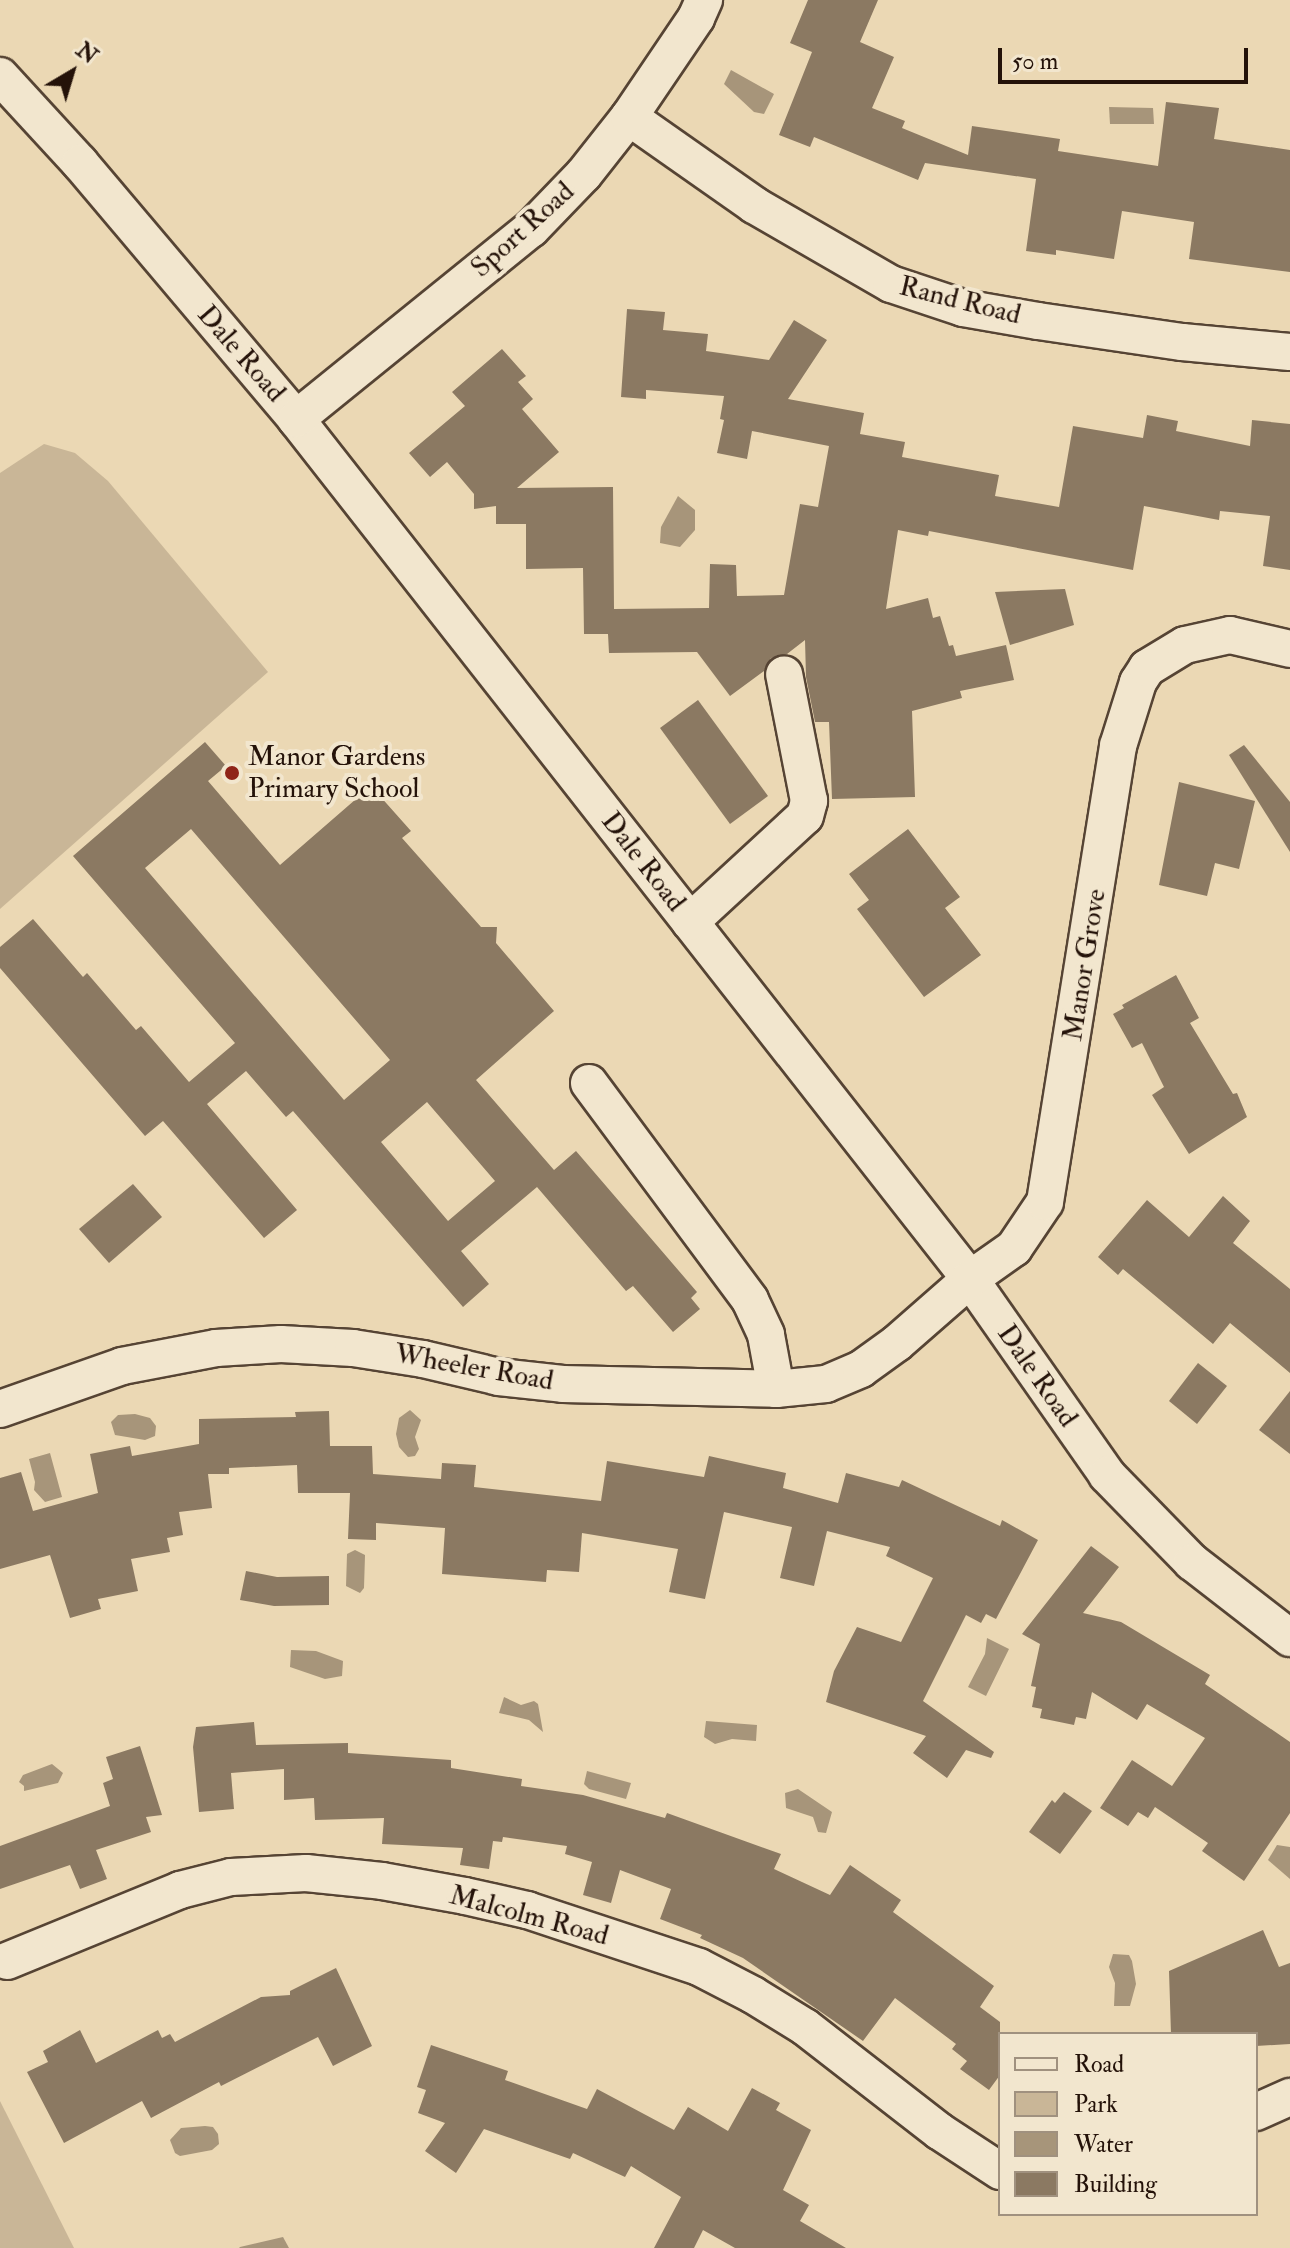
<!DOCTYPE html>
<html>
<head>
<meta charset="utf-8">
<style>
  body { margin:0 }
  #map { position:relative; width:1290px; height:2248px; overflow:hidden; background:#ebd8b4; font-family:"IM FELL Double Pica",serif }
  div>[style] { position:absolute }
  .green>* { inset:0; background:#c9b697 }
  .water>* { inset:0; background:#a7957a }
  .building>* { inset:0; background:#8b7962 }
  .roads { filter:drop-shadow(2px 0 #564434) drop-shadow(-2px 0 #564434) drop-shadow(0 2px #564434) drop-shadow(0 -2px #564434) }
  .minor>* { height:36px; margin:-18px; padding:0 18px; transform-origin:18px; border-radius:18px; background:#f2e6ce }
  .dots>* { width:22px; height:22px; translate:-50% -50%; box-sizing:border-box; border:4px solid #f2e6ce; border-radius:50% }
  span { translate:-50% -50%; white-space:nowrap; text-align:center; line-height:1.15; -webkit-text-stroke:8px #f2e6ce; paint-order:stroke }
  .street-label { font-size:28px; color:#241209 }
  .poi-label { font-size:28px; color:#241209 }
  .left { translate:0 -50%; text-align:left }
  .legend { position:absolute; left:998px; top:2032px; width:260px; height:184px; box-sizing:border-box; background:#f2e6ce; border:2px solid #a0917f; margin:0; padding:10px 14px; list-style:none; font-size:24px; color:#241209 }
  .legend li { display:flex; align-items:center; gap:16px; height:40px }
  .legend b { width:40px; border:2px solid #a0917f }
  .north { position:absolute; left:32px; top:32px; width:80px; height:80px; -webkit-text-stroke:6px #f2e6ce; paint-order:stroke; rotate:38deg; font-size:22px; font-weight:700; line-height:32px; text-align:center; color:#241209 }
  .north::after { content:''; display:block; margin:auto; width:28px; height:36px; background:#241209; clip-path:polygon(50% 0,100% 100%,50% 72%,0 100%) }
  .scale { position:absolute; left:998px; top:48px; width:250px; height:36px; box-sizing:border-box; border:4px solid #241209; border-top:0; padding-left:10px; font-size:24px; line-height:28px; white-space:nowrap; color:#241209; -webkit-text-stroke:6px #f2e6ce; paint-order:stroke }
</style>
</head>
<body>
<div id="map">
  <div class="green">
    <div style="clip-path:polygon(44px 444px,75px 453px,108px 481px,268px 672px,0 909px,0 473px)"></div>
    <div style="clip-path:polygon(0 2101px,74px 2248px,0 2248px)"></div>
  </div>
  <div class="water">
    <div style="clip-path:polygon(731px 70px,774px 94px,764px 114px,754px 112px,724px 84px)"></div>
    <div style="clip-path:polygon(1109px 107px,1153px 108px,1154px 124px,1110px 124px)"></div>
    <div style="clip-path:polygon(678px 496px,695px 510px,695px 530px,680px 547px,660px 543px,661px 527px)"></div>
    <div style="clip-path:polygon(410px 1410px,421px 1420px,415px 1437px,419px 1449px,415px 1456px,408px 1457px,399px 1447px,396px 1434px,399px 1418px)"></div>
    <div style="clip-path:polygon(135px 1414px,150px 1418px,156px 1426px,155px 1436px,145px 1440px,115px 1435px,111px 1422px,118px 1415px)"></div>
    <div style="clip-path:polygon(50px 1453px,62px 1497px,45px 1502px,34px 1490px,35px 1482px,29px 1459px)"></div>
    <div style="clip-path:polygon(355px 1550px,365px 1555px,364px 1588px,360px 1593px,346px 1586px,347px 1554px)"></div>
    <div style="clip-path:polygon(987px 1638px,1009px 1649px,986px 1696px,968px 1687px,985px 1654px)"></div>
    <div style="clip-path:polygon(291px 1650px,316px 1651px,343px 1661px,342px 1676px,325px 1679px,290px 1667px)"></div>
    <div style="clip-path:polygon(504px 1697px,521px 1705px,534px 1701px,538px 1704px,543px 1732px,529px 1720px,499px 1713px)"></div>
    <div style="clip-path:polygon(706px 1721px,757px 1725px,756px 1741px,732px 1739px,715px 1744px,704px 1737px)"></div>
    <div style="clip-path:polygon(52px 1764px,63px 1773px,58px 1783px,24px 1791px,24px 1786px,19px 1782px,23px 1775px)"></div>
    <div style="clip-path:polygon(587px 1771px,631px 1783px,626px 1799px,589px 1789px,584px 1784px)"></div>
    <div style="clip-path:polygon(798px 1789px,832px 1812px,826px 1833px,818px 1832px,813px 1817px,786px 1808px,785px 1793px)"></div>
    <div style="clip-path:polygon(1277px 1845px,1290px 1847px,1290px 1879px,1268px 1860px)"></div>
    <div style="clip-path:polygon(1113px 1954px,1129px 1955px,1132px 1961px,1136px 1984px,1130px 2006px,1114px 2006px,1115px 1983px,1109px 1967px)"></div>
    <div style="clip-path:polygon(205px 2126px,213px 2127px,218px 2134px,219px 2144px,212px 2150px,180px 2156px,175px 2153px,170px 2140px,181px 2128px)"></div>
    <div style="clip-path:polygon(283px 2237px,289px 2248px,239px 2248px,240px 2247px)"></div>
  </div>
  <div class="building">
    <div style="clip-path:polygon(808px 0,878px 0,860px 42px,894px 57px,872px 108px,905px 121px,902px 128px,968px 155px,972px 126px,1060px 139px,1058px 151px,1158px 166px,1166px 102px,1219px 108px,1214px 139px,1290px 150px,1290px 272px,1189px 259px,1194px 222px,1122px 211px,1114px 259px,1056px 250px,1056px 255px,1026px 251px,1036px 179px,925px 163px,918px 180px,814px 137px,810px 147px,779px 135px,812px 52px,790px 43px)"></div>
    <div style="clip-path:polygon(627px 309px,665px 312px,663px 330px,708px 334px,706px 351px,769px 360px,794px 320px,827px 340px,788px 399px,864px 413px,860px 434px,905px 442px,902px 457px,999px 475px,995px 496px,1059px 507px,1073px 426px,1143px 438px,1147px 415px,1178px 421px,1176px 431px,1250px 446px,1252px 420px,1290px 424px,1290px 570px,1263px 566px,1270px 516px,1220px 511px,1219px 520px,1144px 506px,1133px 570px,929px 531px,928px 536px,898px 530px,886px 609px,928px 598px,933px 618px,940px 616px,949px 646px,953px 645px,956px 656px,1006px 645px,1014px 680px,960px 691px,962px 698px,912px 711px,915px 797px,832px 799px,829px 722px,815px 722px,806px 677px,805px 640px,787px 654px,771px 658px,764px 671px,730px 696px,697px 652px,609px 653px,608px 634px,584px 634px,583px 568px,526px 569px,526px 524px,496px 524px,496px 506px,474px 509px,474px 494px,447px 462px,430px 477px,409px 453px,465px 406px,452px 392px,502px 349px,526px 376px,518px 382px,533px 399px,522px 409px,559px 452px,517px 488px,613px 487px,614px 609px,709px 608px,710px 564px,736px 565px,737px 596px,784px 595px,800px 504px,818px 507px,829px 446px,752px 431px,747px 459px,717px 453px,724px 420px,720px 419px,724px 396px,646px 390px,646px 399px,621px 397px)"></div>
    <div style="clip-path:polygon(1065px 589px,1074px 625px,1010px 645px,995px 592px)"></div>
    <div style="clip-path:polygon(698px 700px,768px 796px,730px 824px,660px 728px)"></div>
    <div style="clip-path:polygon(evenodd,205px 742px,226px 766px,208px 781px,280px 865px,371px 786px,411px 831px,402px 838px,481px 927px,497px 927px,496px 943px,554px 1011px,476px 1080px,554px 1170px,576px 1151px,697px 1292px,691px 1298px,700px 1309px,673px 1332px,633px 1286px,626px 1291px,537px 1187px,461px 1251px,489px 1284px,463px 1307px,293px 1111px,286px 1117px,246px 1071px,207px 1104px,297px 1210px,264px 1238px,163px 1121px,145px 1136px,0 968px,0 947px,33px 919px,83px 977px,87px 973px,136px 1030px,141px 1026px,189px 1082px,235px 1043px,73px 856px,205px 742px,191px 829px,390px 1060px,344px 1100px,145px 868px,191px 829px,205px 742px,427px 1102px,495px 1181px,448px 1221px,381px 1142px,427px 1102px)"></div>
    <div style="clip-path:polygon(1244px 745px,1290px 802px,1290px 852px,1229px 755px)"></div>
    <div style="clip-path:polygon(1179px 782px,1255px 801px,1239px 869px,1215px 863px,1207px 896px,1159px 885px)"></div>
    <div style="clip-path:polygon(908px 829px,960px 897px,945px 908px,981px 955px,924px 997px,857px 909px,869px 900px,849px 874px)"></div>
    <div style="clip-path:polygon(1176px 975px,1199px 1018px,1190px 1023px,1233px 1094px,1237px 1093px,1247px 1117px,1189px 1154px,1152px 1095px,1164px 1087px,1142px 1043px,1132px 1048px,1113px 1014px,1124px 1008px,1122px 1005px)"></div>
    <div style="clip-path:polygon(133px 1184px,162px 1217px,109px 1263px,79px 1229px)"></div>
    <div style="clip-path:polygon(1223px 1196px,1250px 1221px,1233px 1243px,1290px 1289px,1290px 1373px,1230px 1323px,1213px 1344px,1123px 1269px,1118px 1275px,1098px 1257px,1147px 1200px,1189px 1237px)"></div>
    <div style="clip-path:polygon(1198px 1363px,1227px 1386px,1197px 1424px,1169px 1401px)"></div>
    <div style="clip-path:polygon(1290px 1391px,1290px 1454px,1259px 1430px)"></div>
    <div style="clip-path:polygon(329px 1411px,330px 1446px,372px 1446px,373px 1474px,441px 1479px,442px 1463px,476px 1465px,474px 1487px,601px 1501px,607px 1461px,704px 1477px,709px 1456px,786px 1473px,783px 1488px,838px 1503px,846px 1473px,899px 1487px,902px 1480px,1000px 1526px,1002px 1520px,1038px 1540px,996px 1619px,986px 1614px,981px 1623px,966px 1615px,923px 1701px,994px 1752px,991px 1758px,966px 1750px,947px 1778px,913px 1753px,926px 1736px,826px 1702px,834px 1671px,857px 1627px,901px 1642px,933px 1578px,886px 1556px,890px 1547px,827px 1531px,814px 1586px,780px 1578px,792px 1527px,724px 1512px,705px 1599px,669px 1592px,678px 1549px,582px 1533px,579px 1572px,547px 1570px,546px 1582px,442px 1574px,445px 1528px,376px 1523px,376px 1540px,348px 1539px,350px 1493px,298px 1493px,297px 1465px,229px 1468px,229px 1474px,208px 1474px,212px 1508px,179px 1512px,183px 1535px,167px 1538px,170px 1552px,131px 1559px,138px 1591px,98px 1599px,101px 1609px,70px 1618px,50px 1555px,0 1569px,0 1478px,21px 1472px,33px 1511px,98px 1493px,90px 1454px,130px 1446px,132px 1456px,199px 1444px,199px 1419px,296px 1417px,295px 1412px)"></div>
    <div style="clip-path:polygon(1091px 1546px,1119px 1567px,1083px 1613px,1121px 1622px,1210px 1675px,1205px 1684px,1290px 1742px,1290px 1813px,1244px 1881px,1202px 1851px,1208px 1843px,1155px 1807px,1148px 1818px,1138px 1812px,1128px 1826px,1100px 1808px,1132px 1760px,1172px 1786px,1205px 1738px,1147px 1704px,1137px 1720px,1092px 1692px,1086px 1719px,1076px 1717px,1074px 1725px,1040px 1718px,1042px 1709px,1032px 1707px,1036px 1687px,1031px 1686px,1040px 1644px,1022px 1634px)"></div>
    <div style="clip-path:polygon(246px 1571px,277px 1577px,329px 1576px,329px 1605px,274px 1606px,240px 1600px)"></div>
    <div style="clip-path:polygon(254px 1722px,256px 1745px,348px 1743px,348px 1753px,451px 1760px,451px 1768px,522px 1779px,521px 1786px,583px 1795px,665px 1818px,667px 1813px,781px 1854px,774px 1869px,830px 1895px,850px 1865px,901px 1900px,893px 1912px,994px 1986px,980px 2007px,1000px 2022px,1000px 2075px,989px 2090px,960px 2069px,967px 2061px,952px 2049px,956px 2044px,895px 1998px,863px 2041px,743px 1958px,700px 1938px,702px 1935px,660px 1919px,671px 1889px,620px 1870px,611px 1903px,583px 1895px,592px 1862px,565px 1854px,567px 1846px,503px 1837px,502px 1842px,493px 1841px,489px 1869px,460px 1865px,463px 1848px,382px 1844px,384px 1818px,315px 1820px,314px 1798px,284px 1800px,284px 1769px,231px 1773px,234px 1809px,199px 1812px,193px 1747px,196px 1727px)"></div>
    <div style="clip-path:polygon(140px 1746px,162px 1815px,146px 1817px,151px 1832px,96px 1850px,107px 1879px,80px 1889px,70px 1865px,0 1889px,0 1846px,110px 1806px,103px 1783px,113px 1779px,106px 1757px)"></div>
    <div style="clip-path:polygon(1064px 1792px,1092px 1811px,1060px 1854px,1029px 1832px,1052px 1800px,1055px 1803px)"></div>
    <div style="clip-path:polygon(1263px 1930px,1279px 1967px,1290px 1963px,1290px 2044px,1256px 2046px,1256px 2034px,1171px 2034px,1169px 1971px)"></div>
    <div style="clip-path:polygon(336px 1968px,372px 2046px,333px 2066px,318px 2037px,221px 2086px,219px 2082px,151px 2118px,142px 2101px,64px 2143px,27px 2072px,48px 2062px,43px 2051px,80px 2030px,96px 2063px,158px 2030px,162px 2038px,170px 2034px,175px 2042px,261px 1997px,290px 1995px,290px 1991px)"></div>
    <div style="clip-path:polygon(431px 2045px,508px 2071px,505px 2080px,587px 2109px,597px 2089px,674px 2130px,688px 2107px,728px 2131px,752px 2088px,780px 2103px,776px 2110px,811px 2130px,783px 2190px,809px 2205px,800px 2221px,846px 2248px,735px 2248px,703px 2230px,694px 2248px,654px 2248px,681px 2197px,631px 2166px,625px 2177px,573px 2153px,570px 2159px,484px 2129px,456px 2173px,425px 2151px,445px 2123px,418px 2113px,426px 2090px,417px 2087px)"></div>
  </div>
  <div class="roads">
    <div class="minor">
      <div style="left:0;top:76px;width:118px;rotate:47.4deg"></div>
      <div style="left:80px;top:163px;width:335px;rotate:49.8deg"></div>
      <div style="left:296px;top:419px;width:1093px;rotate:51.91deg"></div>
      <div style="left:970px;top:1279px;width:239px;rotate:55deg"></div>
      <div style="left:1107px;top:1475px;width:122px;rotate:45.7deg"></div>
      <div style="left:1192px;top:1562px;width:124px;rotate:37.8deg"></div>
      <div style="left:629px;top:117px;width:153px;rotate:35.1deg"></div>
      <div style="left:754px;top:205px;width:158px;rotate:30deg"></div>
      <div style="left:891px;top:284px;width:76px;rotate:18.4deg"></div>
      <div style="left:963px;top:308px;width:76px;rotate:9.8deg"></div>
      <div style="left:1038px;top:321px;width:146px;rotate:8.3deg"></div>
      <div style="left:1182px;top:342px;width:108px;rotate:5.3deg"></div>
      <div style="left:296px;top:419px;width:302px;rotate:-39deg"></div>
      <div style="left:531px;top:229px;width:76px;rotate:-46.1deg"></div>
      <div style="left:584px;top:174px;width:73px;rotate:-51.7deg"></div>
      <div style="left:629px;top:117px;width:120px;rotate:-55.9deg"></div>
      <div style="left:696px;top:18px;width:20px;rotate:-66deg"></div>
      <div style="left:690px;top:922px;width:156px;rotate:-42.7deg"></div>
      <div style="left:805px;top:816px;width:16px;rotate:-75deg"></div>
      <div style="left:809px;top:801px;width:129px;rotate:-101.1deg"></div>
      <div style="left:589px;top:1083px;width:270px;rotate:53.4deg"></div>
      <div style="left:750px;top:1300px;width:38px;rotate:65deg"></div>
      <div style="left:766px;top:1335px;width:55px;rotate:79.5deg"></div>
      <div style="left:0;top:1409px;width:129px;rotate:-19.4deg"></div>
      <div style="left:122px;top:1366px;width:96px;rotate:-10.8deg"></div>
      <div style="left:216px;top:1348px;width:65px;rotate:-3.5deg"></div>
      <div style="left:281px;top:1344px;width:72px;rotate:3.2deg"></div>
      <div style="left:353px;top:1348px;width:71px;rotate:8.9deg"></div>
      <div style="left:423px;top:1359px;width:78px;rotate:13.3deg"></div>
      <div style="left:499px;top:1377px;width:64px;rotate:6.2deg"></div>
      <div style="left:563px;top:1384px;width:213px;rotate:1.3deg"></div>
      <div style="left:776px;top:1389px;width:50px;rotate:-5.7deg"></div>
      <div style="left:826px;top:1384px;width:38px;rotate:-23deg"></div>
      <div style="left:861px;top:1369px;width:44px;rotate:-35.8deg"></div>
      <div style="left:897px;top:1343px;width:97px;rotate:-41.2deg"></div>
      <div style="left:970px;top:1279px;width:54px;rotate:-35.2deg"></div>
      <div style="left:1014px;top:1248px;width:55px;rotate:-56deg"></div>
      <div style="left:1045px;top:1202px;width:462px;rotate:-80.9deg"></div>
      <div style="left:1118px;top:746px;width:67px;rotate:-72.6deg"></div>
      <div style="left:1138px;top:682px;width:17px;rotate:-57deg"></div>
      <div style="left:1147px;top:668px;width:44px;rotate:-31.2deg"></div>
      <div style="left:1185px;top:645px;width:46px;rotate:-12.5deg"></div>
      <div style="left:1230px;top:635px;width:62px;rotate:13.1deg"></div>
      <div style="left:7px;top:1961px;width:187px;rotate:-22.3deg"></div>
      <div style="left:180px;top:1890px;width:53px;rotate:-14.3deg"></div>
      <div style="left:231px;top:1877px;width:75px;rotate:-3.1deg"></div>
      <div style="left:306px;top:1873px;width:76px;rotate:6deg"></div>
      <div style="left:382px;top:1881px;width:84px;rotate:10.2deg"></div>
      <div style="left:465px;top:1896px;width:64px;rotate:12.7deg"></div>
      <div style="left:527px;top:1910px;width:181px;rotate:18.3deg"></div>
      <div style="left:699px;top:1967px;width:61px;rotate:27.4deg"></div>
      <div style="left:753px;top:1995px;width:61px;rotate:31.6deg"></div>
      <div style="left:805px;top:2027px;width:170px;rotate:37.8deg"></div>
      <div style="left:939px;top:2131px;width:73px;rotate:33.3deg"></div>
      <div style="left:1256px;top:2112px;width:37px;rotate:-24deg"></div>
    </div>
  </div>
  <div class="dots">
    <div style="left:232px;top:773px;background:#8f2418"></div>
  </div>
  <div class="street-label">
    <span style="left:523px;top:230px;rotate:-42deg">Sport Road</span>
    <span style="left:960px;top:301px;rotate:14deg">Rand Road</span>
    <span style="left:241px;top:354px;rotate:49deg">Dale Road</span>
    <span style="left:643px;top:862px;rotate:52deg">Dale Road</span>
    <span style="left:1085px;top:965px;rotate:-81deg">Manor Grove</span>
    <span style="left:474px;top:1368px;rotate:10deg">Wheeler Road</span>
    <span style="left:1037px;top:1376px;rotate:55deg">Dale Road</span>
    <span style="left:529px;top:1916px;rotate:15deg">Malcolm Road</span>
  </div>
  <div class="poi-label">
    <span class="left" style="left:248px;top:773px">Manor Gardens<br>Primary School</span>
  </div>
  <ul class="legend">
  <li><b style="height:10px;background:#f2e6ce"></b>Road</li>
  <li><b style="height:22px;background:#c9b697"></b>Park</li>
  <li><b style="height:22px;background:#a7957a"></b>Water</li>
  <li><b style="height:22px;background:#8b7962"></b>Building</li>
  </ul>
  <div class="north">N</div>
  <div class="scale">50 m</div>
</div>
</body>
</html>
